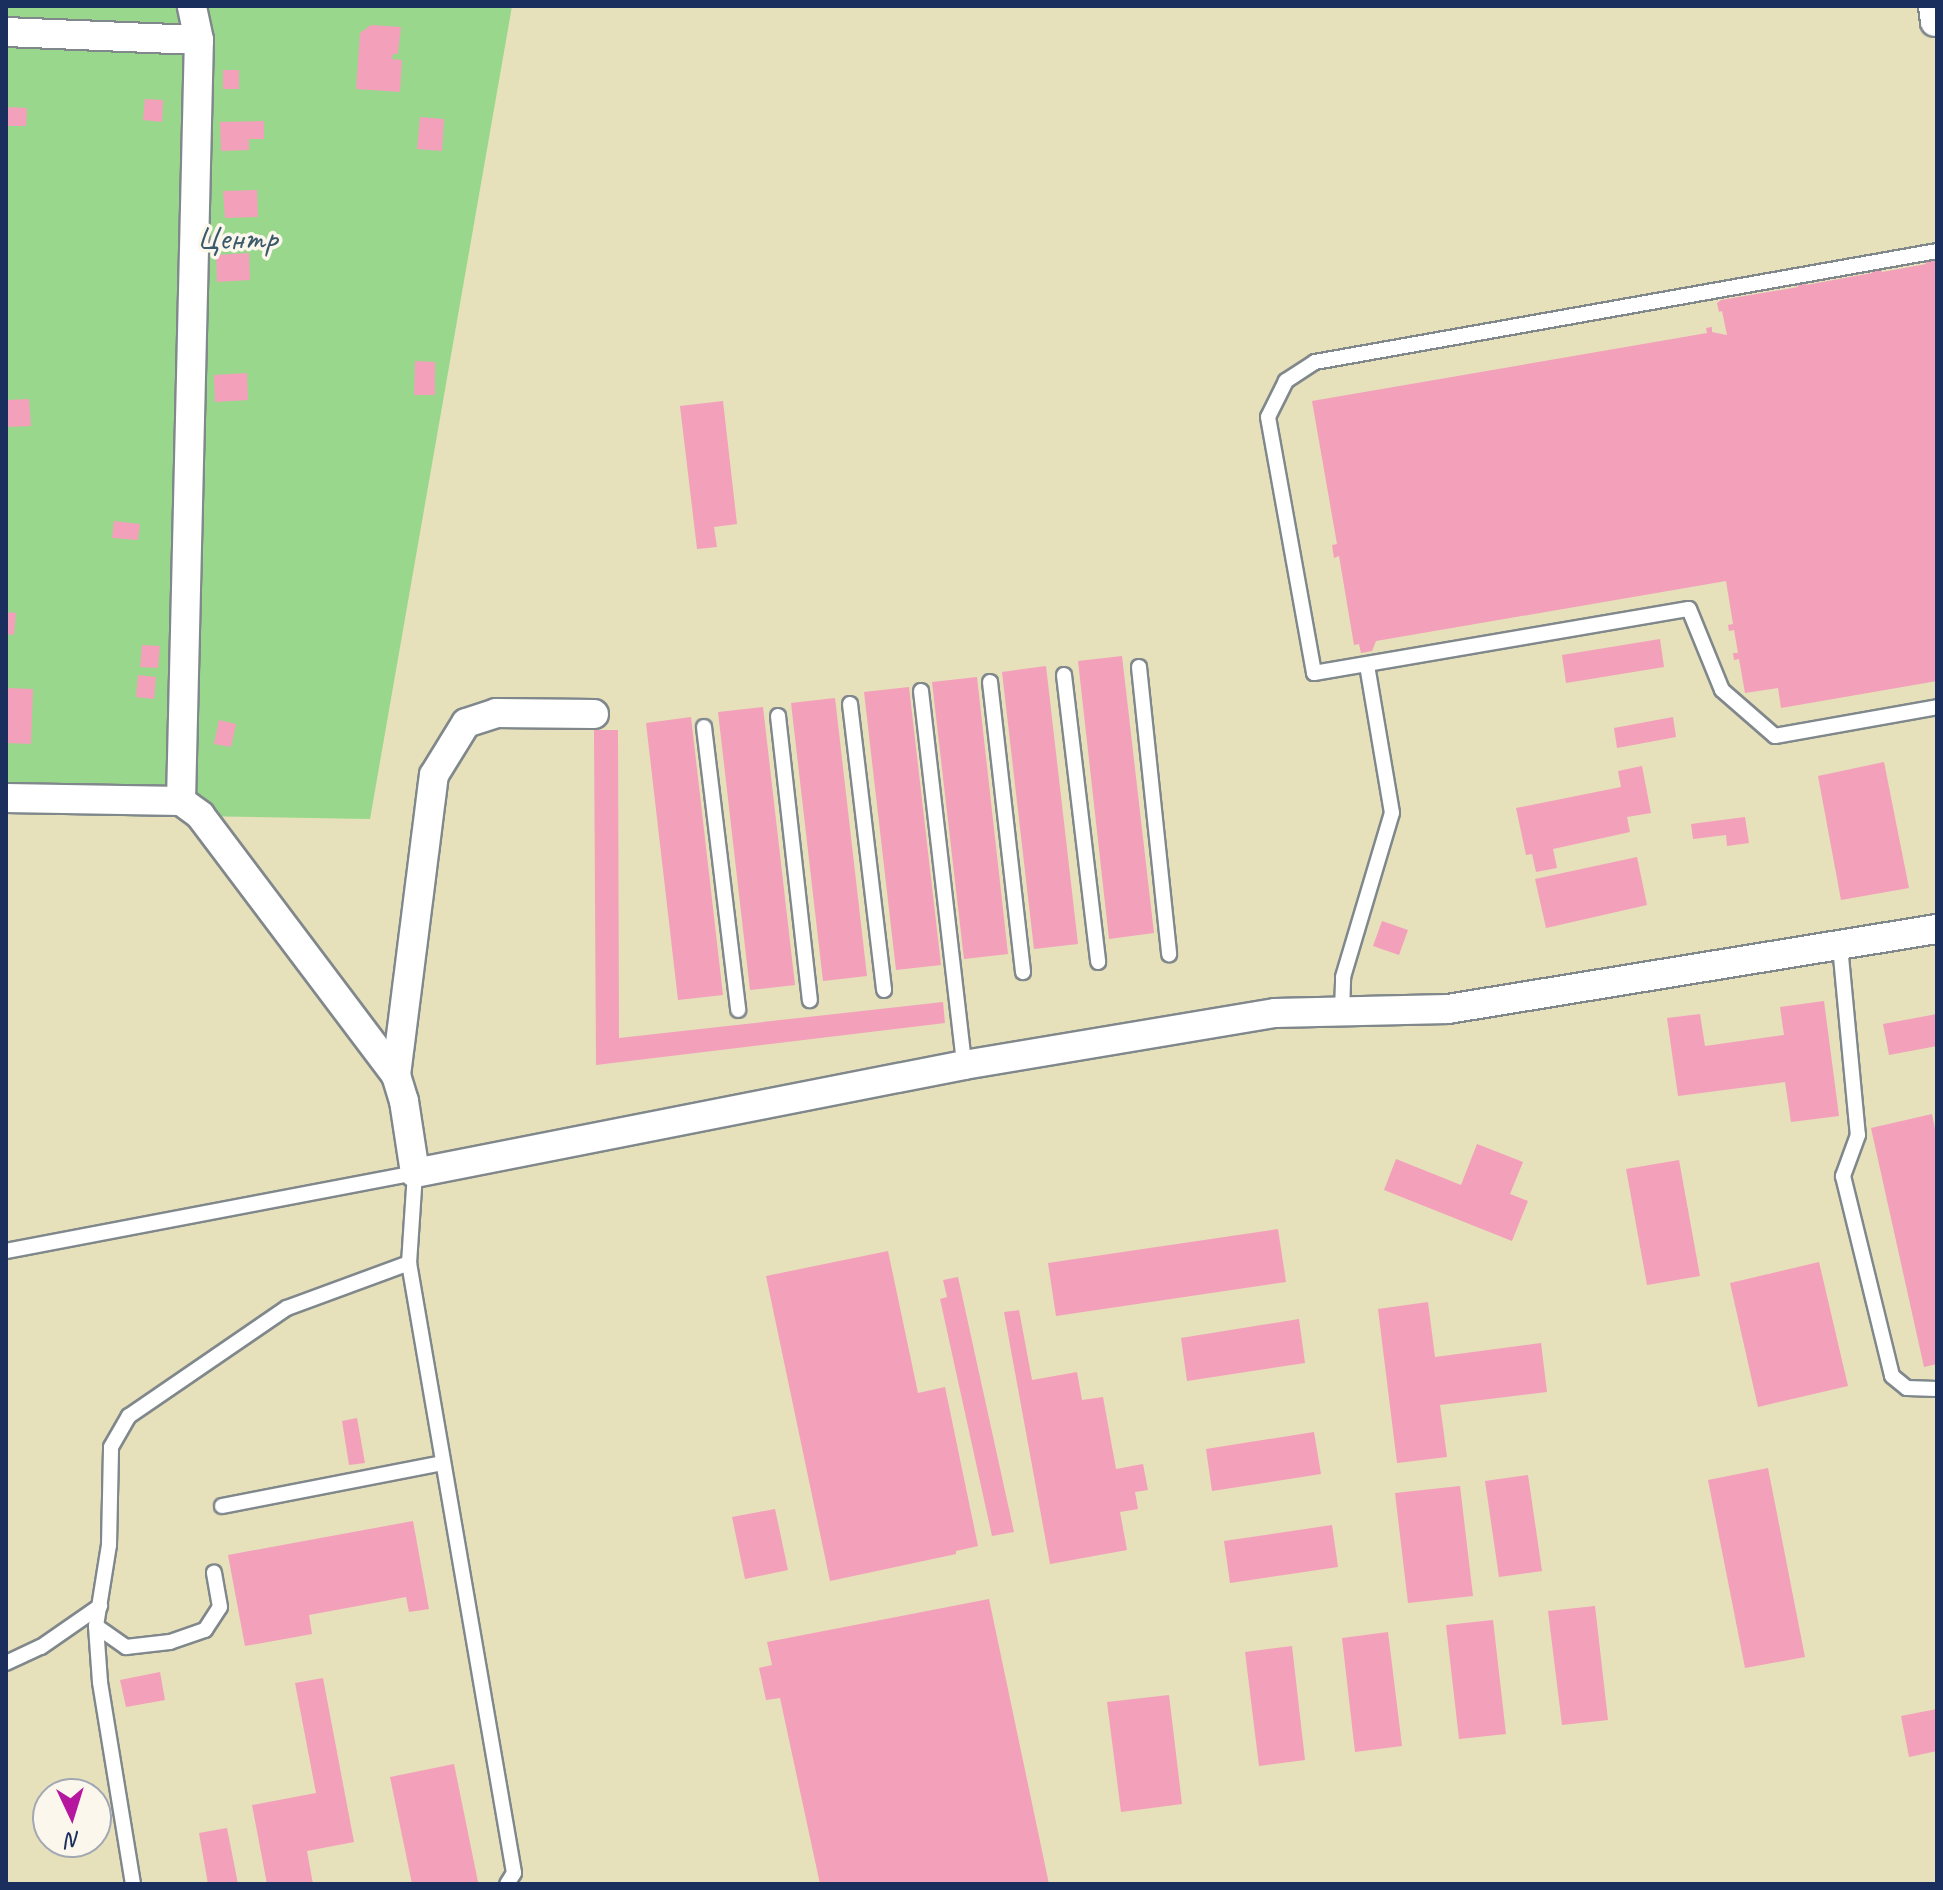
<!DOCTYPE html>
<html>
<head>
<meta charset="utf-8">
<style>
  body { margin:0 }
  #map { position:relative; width:1943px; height:1890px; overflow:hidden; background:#e6e0bb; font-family:Caveat,sans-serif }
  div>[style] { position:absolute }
  .green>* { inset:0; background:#99d78c }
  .building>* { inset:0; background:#f3a0ba }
  .roads { filter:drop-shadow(2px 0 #80888c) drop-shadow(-2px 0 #80888c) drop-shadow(0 2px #80888c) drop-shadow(0 -2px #80888c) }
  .lane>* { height:14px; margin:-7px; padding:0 7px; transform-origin:7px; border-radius:7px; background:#fff }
  .street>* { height:28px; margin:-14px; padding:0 14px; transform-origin:14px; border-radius:14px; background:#fff }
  span { translate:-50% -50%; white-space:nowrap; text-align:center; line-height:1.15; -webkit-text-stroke:7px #fbf7ec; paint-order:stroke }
  .park-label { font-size:34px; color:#3a596a }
  .frame { position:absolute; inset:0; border:8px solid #1b2f5e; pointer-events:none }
  .north { position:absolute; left:32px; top:1778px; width:80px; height:80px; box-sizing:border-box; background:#fbf7ec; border:2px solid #a1a7b3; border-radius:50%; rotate:176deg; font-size:22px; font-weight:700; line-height:32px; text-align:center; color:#1b2f5e }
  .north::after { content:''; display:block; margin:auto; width:28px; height:36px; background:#b5179e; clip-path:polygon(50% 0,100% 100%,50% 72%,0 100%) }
</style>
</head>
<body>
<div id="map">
  <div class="green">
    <div style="clip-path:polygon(6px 6px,512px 6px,370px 819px,6px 813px)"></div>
  </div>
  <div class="building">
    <div style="clip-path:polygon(371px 25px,401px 27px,398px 54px,393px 54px,392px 59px,402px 60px,400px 92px,356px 89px,360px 33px)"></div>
    <div style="clip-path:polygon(223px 70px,239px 70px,239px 89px,223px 89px)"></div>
    <div style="clip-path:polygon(145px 99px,163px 100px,162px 122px,143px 120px)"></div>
    <div style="clip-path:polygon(6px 107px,27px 108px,26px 126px,6px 126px)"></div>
    <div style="clip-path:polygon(420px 117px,444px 119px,442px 151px,417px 149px)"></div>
    <div style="clip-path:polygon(264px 121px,264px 139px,249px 139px,249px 150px,221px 151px,220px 122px)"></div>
    <div style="clip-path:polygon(257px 190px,258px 217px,225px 218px,223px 191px)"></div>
    <div style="clip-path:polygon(249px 253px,250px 280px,217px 282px,216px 255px)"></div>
    <div style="clip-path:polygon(1935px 257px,1937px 681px,1781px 708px,1778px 688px,1745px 693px,1739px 659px,1734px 660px,1733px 653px,1738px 653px,1734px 630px,1729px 631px,1728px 625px,1733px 624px,1726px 581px,1376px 641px,1372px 651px,1361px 653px,1359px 644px,1354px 645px,1339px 556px,1334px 558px,1332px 545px,1337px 544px,1312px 401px,1707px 333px,1706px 328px,1712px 327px,1712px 332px,1727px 335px,1722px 311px,1719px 312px,1717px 303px,1721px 300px,1798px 287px,1797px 283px,1806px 281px,1806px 285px,1872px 273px,1871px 268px,1881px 267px,1882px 272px,1926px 264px,1925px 259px)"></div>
    <div style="clip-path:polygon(415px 361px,435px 362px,435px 395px,414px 395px)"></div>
    <div style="clip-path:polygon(247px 373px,248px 400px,215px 402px,214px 375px)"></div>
    <div style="clip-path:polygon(29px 399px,31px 426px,6px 427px,6px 400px)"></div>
    <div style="clip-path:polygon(723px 401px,737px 524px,714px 527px,717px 547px,697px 549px,680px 406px)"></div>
    <div style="clip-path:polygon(114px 521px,140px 524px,138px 540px,112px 538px)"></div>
    <div style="clip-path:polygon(6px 612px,16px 613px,14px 635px,6px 634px)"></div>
    <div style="clip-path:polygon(1660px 639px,1664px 667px,1566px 683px,1562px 655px)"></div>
    <div style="clip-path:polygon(142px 645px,160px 646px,158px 668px,140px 667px)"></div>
    <div style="clip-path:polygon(1122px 656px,1154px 933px,1109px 939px,1078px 661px)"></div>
    <div style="clip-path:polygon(1046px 666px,1078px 944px,1034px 949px,1002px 672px)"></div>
    <div style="clip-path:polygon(138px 675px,156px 677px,154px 699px,136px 697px)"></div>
    <div style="clip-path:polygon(977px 677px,1008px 954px,964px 959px,932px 682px)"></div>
    <div style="clip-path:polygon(909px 687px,941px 965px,896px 970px,864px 692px)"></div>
    <div style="clip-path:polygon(6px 688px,33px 689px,31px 744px,6px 743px)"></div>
    <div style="clip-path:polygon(835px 698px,867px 976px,823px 981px,791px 703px)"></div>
    <div style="clip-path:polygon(763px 707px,795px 985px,750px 990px,718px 712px)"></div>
    <div style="clip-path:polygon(691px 717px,723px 995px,678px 1000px,646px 723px)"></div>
    <div style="clip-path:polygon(1673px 717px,1676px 737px,1617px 748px,1614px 728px)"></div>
    <div style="clip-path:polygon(219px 720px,236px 724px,231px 747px,214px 744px)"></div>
    <div style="clip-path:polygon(594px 730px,618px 730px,619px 1038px,943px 1002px,945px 1023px,596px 1065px)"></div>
    <div style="clip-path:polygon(1884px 762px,1909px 888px,1841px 900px,1818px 776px)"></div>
    <div style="clip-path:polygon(1642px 766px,1651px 813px,1627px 817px,1630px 832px,1553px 849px,1557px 868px,1536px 872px,1532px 854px,1526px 855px,1516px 808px,1621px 787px,1618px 771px)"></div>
    <div style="clip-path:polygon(1745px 817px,1749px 843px,1727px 846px,1726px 835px,1693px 839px,1691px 824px)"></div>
    <div style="clip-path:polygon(1637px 857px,1647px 905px,1546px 928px,1535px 879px)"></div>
    <div style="clip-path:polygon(1382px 921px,1408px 930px,1399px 955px,1373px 946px)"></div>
    <div style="clip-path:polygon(1824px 1001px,1839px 1116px,1791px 1122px,1785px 1082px,1678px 1096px,1667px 1018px,1700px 1014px,1705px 1046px,1784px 1035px,1780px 1007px)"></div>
    <div style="clip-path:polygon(1937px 1014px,1937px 1046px,1889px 1055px,1883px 1024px)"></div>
    <div style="clip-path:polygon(1932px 1114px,1937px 1139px,1937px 1364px,1924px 1367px,1871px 1128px)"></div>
    <div style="clip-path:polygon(1477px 1144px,1523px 1162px,1510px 1194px,1528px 1201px,1512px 1241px,1384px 1190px,1396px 1159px,1461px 1185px)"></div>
    <div style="clip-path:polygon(1679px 1160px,1700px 1276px,1647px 1285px,1626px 1169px)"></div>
    <div style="clip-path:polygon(1278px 1229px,1286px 1282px,1056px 1316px,1048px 1263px)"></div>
    <div style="clip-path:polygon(888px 1251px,918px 1393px,945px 1387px,978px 1546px,956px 1551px,956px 1554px,830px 1581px,766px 1276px)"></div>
    <div style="clip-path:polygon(1819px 1262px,1848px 1386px,1758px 1407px,1730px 1283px)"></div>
    <div style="clip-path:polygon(958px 1277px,1014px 1532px,992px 1536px,940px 1299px,947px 1297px,943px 1280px)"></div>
    <div style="clip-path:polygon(1428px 1302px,1435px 1357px,1541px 1343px,1547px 1392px,1440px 1405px,1447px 1457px,1397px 1463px,1378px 1309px)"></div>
    <div style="clip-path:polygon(1019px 1310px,1032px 1380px,1077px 1372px,1082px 1400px,1103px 1397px,1116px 1469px,1143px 1464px,1148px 1490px,1135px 1492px,1138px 1509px,1120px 1512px,1127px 1550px,1050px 1564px,1004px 1312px)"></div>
    <div style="clip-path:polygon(1299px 1319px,1305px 1363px,1187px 1381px,1181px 1338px)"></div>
    <div style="clip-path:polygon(357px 1418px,365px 1463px,349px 1465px,342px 1421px)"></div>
    <div style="clip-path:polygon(1314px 1432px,1321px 1474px,1212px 1491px,1206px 1449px)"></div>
    <div style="clip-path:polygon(1768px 1468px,1805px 1657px,1745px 1668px,1708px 1480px)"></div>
    <div style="clip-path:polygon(1528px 1475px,1542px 1571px,1499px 1577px,1485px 1481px)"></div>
    <div style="clip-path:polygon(1460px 1486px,1473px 1596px,1408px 1603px,1395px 1493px)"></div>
    <div style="clip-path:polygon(775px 1509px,788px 1570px,745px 1579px,732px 1517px)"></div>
    <div style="clip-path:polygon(413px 1521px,429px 1609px,409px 1612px,406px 1597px,309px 1615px,312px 1634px,245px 1646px,228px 1555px)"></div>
    <div style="clip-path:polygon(1332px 1525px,1338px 1567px,1230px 1583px,1224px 1541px)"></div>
    <div style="clip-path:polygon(989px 1599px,1049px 1884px,820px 1884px,780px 1698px,766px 1700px,759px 1668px,772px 1665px,767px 1642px)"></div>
    <div style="clip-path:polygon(1595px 1606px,1608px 1720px,1562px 1725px,1548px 1611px)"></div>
    <div style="clip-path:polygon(1493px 1620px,1506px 1734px,1459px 1739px,1446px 1625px)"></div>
    <div style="clip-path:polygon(1388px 1632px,1402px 1746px,1355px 1752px,1342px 1638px)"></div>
    <div style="clip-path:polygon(1292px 1646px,1305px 1760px,1259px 1766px,1245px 1652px)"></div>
    <div style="clip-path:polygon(160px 1672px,165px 1700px,126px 1707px,120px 1680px)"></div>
    <div style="clip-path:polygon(323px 1678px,354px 1842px,307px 1851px,313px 1884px,267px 1884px,252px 1805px,316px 1793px,295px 1683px)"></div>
    <div style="clip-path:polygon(1169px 1695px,1182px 1804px,1121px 1812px,1107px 1702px)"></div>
    <div style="clip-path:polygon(1937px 1709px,1937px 1751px,1909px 1757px,1901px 1716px)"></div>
    <div style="clip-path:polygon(454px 1764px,478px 1882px,412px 1884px,390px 1777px)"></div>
    <div style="clip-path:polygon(227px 1828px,238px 1884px,208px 1884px,199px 1833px)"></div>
  </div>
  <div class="roads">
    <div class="lane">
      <div style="left:1937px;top:251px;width:632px;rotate:169.88deg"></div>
      <div style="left:1315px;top:362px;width:35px;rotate:147deg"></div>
      <div style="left:1286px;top:381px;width:40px;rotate:116.6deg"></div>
      <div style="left:1268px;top:417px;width:260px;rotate:79.8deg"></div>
      <div style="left:1314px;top:673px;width:380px;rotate:-9.7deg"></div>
      <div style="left:1689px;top:609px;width:87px;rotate:67.8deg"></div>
      <div style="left:1722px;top:690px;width:70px;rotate:41deg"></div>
      <div style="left:1775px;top:736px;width:165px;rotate:-10.1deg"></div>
      <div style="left:1139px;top:667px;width:289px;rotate:84deg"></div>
      <div style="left:1064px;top:675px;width:289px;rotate:83.2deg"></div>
      <div style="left:990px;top:682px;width:292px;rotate:83.5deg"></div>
      <div style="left:921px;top:691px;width:376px;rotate:83.4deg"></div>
      <div style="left:850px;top:704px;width:288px;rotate:83.2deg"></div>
      <div style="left:778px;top:716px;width:286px;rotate:83.6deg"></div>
      <div style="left:704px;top:727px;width:285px;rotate:83.1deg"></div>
      <div style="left:1840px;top:946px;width:190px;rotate:84.6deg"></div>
      <div style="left:1858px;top:1135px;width:44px;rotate:110.1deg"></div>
      <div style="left:1843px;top:1176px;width:206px;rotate:76.2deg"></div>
      <div style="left:1892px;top:1376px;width:19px;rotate:39deg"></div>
      <div style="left:1907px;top:1388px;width:30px;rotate:2deg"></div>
      <div style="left:1342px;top:1011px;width:34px;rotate:-88deg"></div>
      <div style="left:1343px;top:977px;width:171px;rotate:-73.4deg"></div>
      <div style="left:1392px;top:813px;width:150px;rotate:-99.6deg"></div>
      <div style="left:6px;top:1251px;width:416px;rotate:-10.8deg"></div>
      <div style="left:415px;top:1173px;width:90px;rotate:93.8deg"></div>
      <div style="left:409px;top:1263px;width:619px;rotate:80.23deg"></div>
      <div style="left:514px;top:1873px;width:13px;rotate:122deg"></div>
      <div style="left:222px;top:1506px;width:225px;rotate:-11deg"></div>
      <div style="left:96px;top:1626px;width:37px;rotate:35deg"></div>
      <div style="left:126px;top:1647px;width:44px;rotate:-6.5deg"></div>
      <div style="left:170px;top:1642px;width:37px;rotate:-19deg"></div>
      <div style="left:205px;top:1630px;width:27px;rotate:-57deg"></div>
      <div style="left:220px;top:1607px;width:35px;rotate:-100deg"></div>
      <div style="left:6px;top:1663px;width:38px;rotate:-25deg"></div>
      <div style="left:41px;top:1647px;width:72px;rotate:-34.8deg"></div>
      <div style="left:133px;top:1884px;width:205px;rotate:-99.3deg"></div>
      <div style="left:100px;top:1682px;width:56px;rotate:-94.1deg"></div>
      <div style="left:96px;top:1626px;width:82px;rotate:-80.9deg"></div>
      <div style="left:109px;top:1545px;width:98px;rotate:-88.8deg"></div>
      <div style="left:111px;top:1447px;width:36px;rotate:-60deg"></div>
      <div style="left:129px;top:1416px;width:191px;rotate:-34.4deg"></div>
      <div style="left:287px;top:1308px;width:130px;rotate:-20.2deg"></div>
    </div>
    <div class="street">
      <div style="left:1933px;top:6px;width:16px;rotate:83deg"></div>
      <div style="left:6px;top:32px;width:193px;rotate:2.4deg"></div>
      <div style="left:6px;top:798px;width:175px;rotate:1deg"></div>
      <div style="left:181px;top:801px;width:24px;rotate:36deg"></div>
      <div style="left:200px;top:815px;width:326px;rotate:53deg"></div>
      <div style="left:396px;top:1075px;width:27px;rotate:73deg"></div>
      <div style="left:404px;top:1101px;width:73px;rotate:81.3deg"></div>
      <div style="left:415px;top:1173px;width:560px;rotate:-11.13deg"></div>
      <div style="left:964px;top:1065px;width:315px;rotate:-9.5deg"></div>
      <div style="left:1275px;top:1013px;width:173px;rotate:-1.3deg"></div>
      <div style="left:1448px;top:1009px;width:496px;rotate:-9.3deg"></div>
      <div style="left:181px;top:801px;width:761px;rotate:-88.65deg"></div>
      <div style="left:199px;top:40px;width:35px;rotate:-102deg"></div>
      <div style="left:396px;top:1075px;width:302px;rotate:-82.8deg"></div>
      <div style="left:434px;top:775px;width:61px;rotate:-58.4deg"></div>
      <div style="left:466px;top:723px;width:32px;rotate:-18deg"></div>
      <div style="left:496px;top:713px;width:98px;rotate:0.6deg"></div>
    </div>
  </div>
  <div class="park-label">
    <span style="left:237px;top:238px">Центр</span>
  </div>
  <div class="frame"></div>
  <div class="north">N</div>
</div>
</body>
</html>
